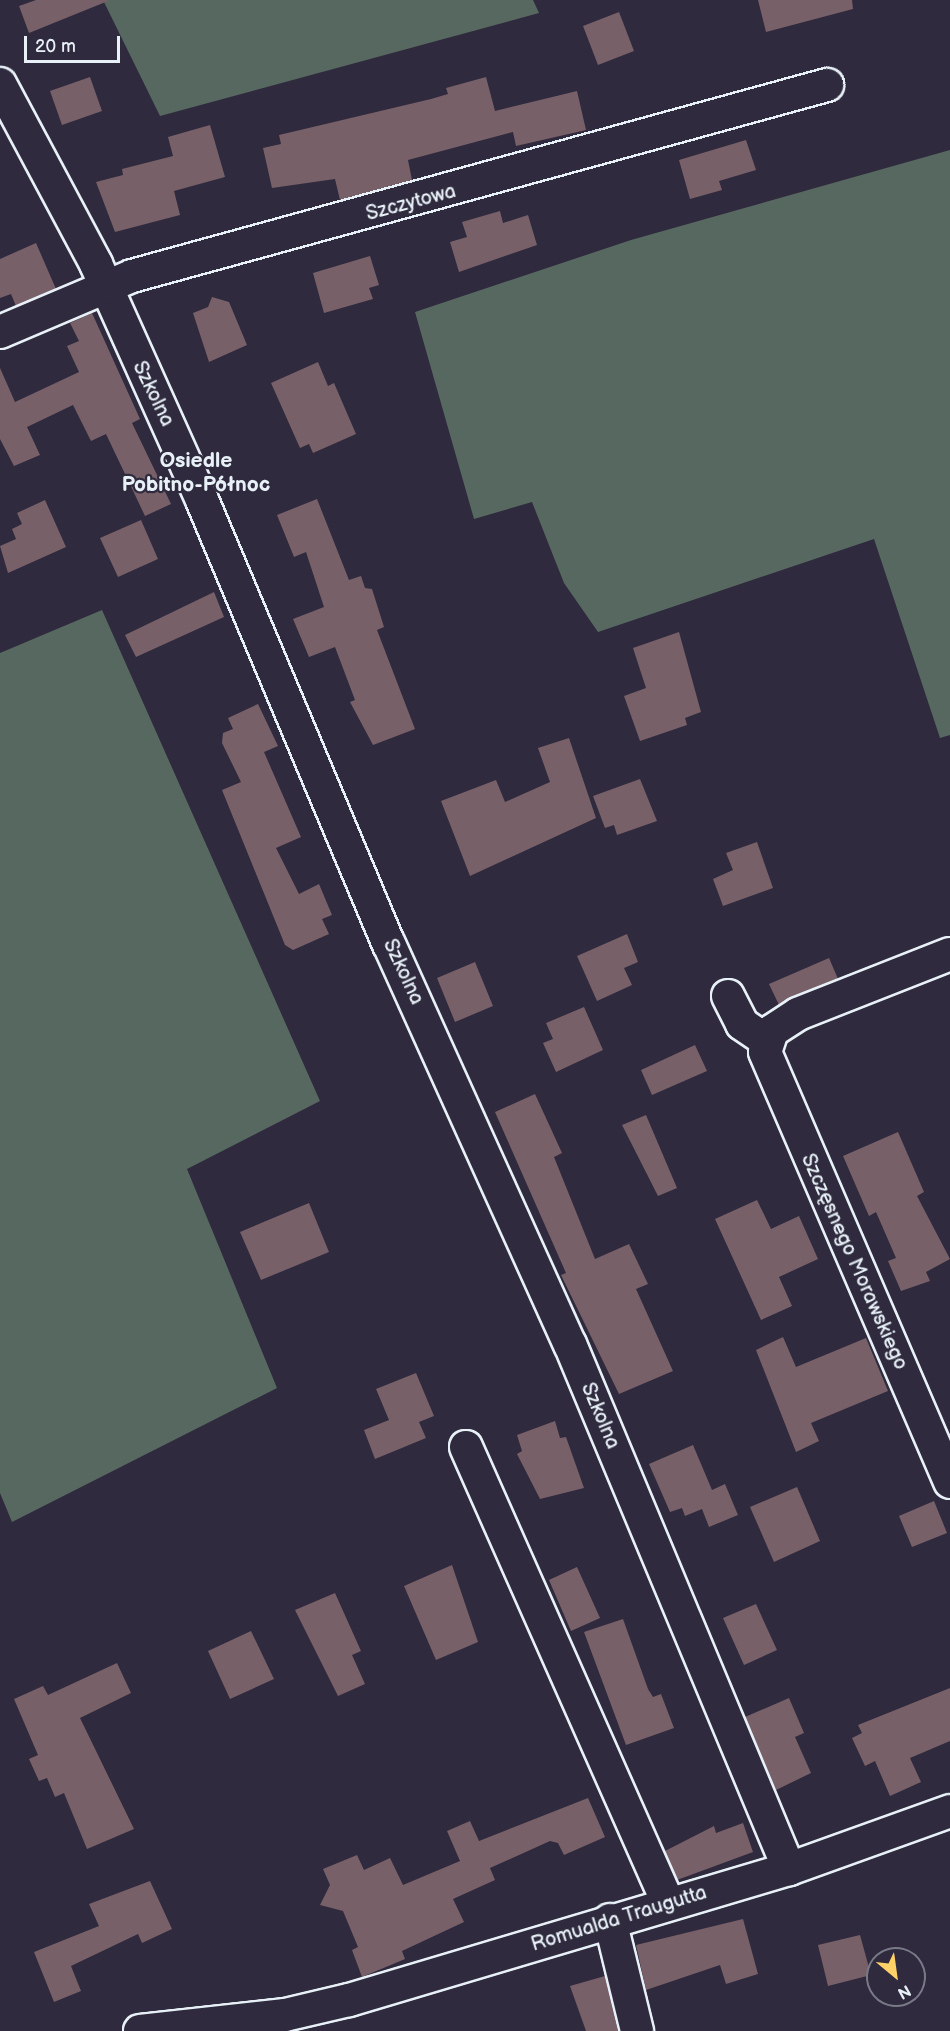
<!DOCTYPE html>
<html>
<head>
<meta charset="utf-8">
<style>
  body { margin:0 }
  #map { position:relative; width:950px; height:2031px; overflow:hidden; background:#2f2a3d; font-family:"Balsamiq Sans",sans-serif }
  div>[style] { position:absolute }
  .green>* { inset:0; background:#576860 }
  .building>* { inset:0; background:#786069 }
  .roads { filter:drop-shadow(2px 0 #e8f1f8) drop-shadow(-2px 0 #e8f1f8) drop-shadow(0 2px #e8f1f8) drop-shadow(0 -2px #e8f1f8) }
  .street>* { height:32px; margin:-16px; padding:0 16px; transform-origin:16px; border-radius:16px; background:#2f2a3d }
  span { translate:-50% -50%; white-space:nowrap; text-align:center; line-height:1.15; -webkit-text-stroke:4.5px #2f2a3d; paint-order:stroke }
  .street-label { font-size:20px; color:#e8f1f8 }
  .neighbourhood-label { font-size:21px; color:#e8f1f8; font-weight:700 }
  .north { position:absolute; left:866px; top:1947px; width:60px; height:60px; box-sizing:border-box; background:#2f2a3d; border:2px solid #797a88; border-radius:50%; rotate:151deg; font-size:16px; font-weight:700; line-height:24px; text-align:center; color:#e8f1f8 }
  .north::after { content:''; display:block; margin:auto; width:21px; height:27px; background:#ffd166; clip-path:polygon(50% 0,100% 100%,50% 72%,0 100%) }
  .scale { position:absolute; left:24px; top:36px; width:96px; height:27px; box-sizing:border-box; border:3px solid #e8f1f8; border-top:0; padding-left:8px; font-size:18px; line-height:21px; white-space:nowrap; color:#e8f1f8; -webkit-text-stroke:4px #2f2a3d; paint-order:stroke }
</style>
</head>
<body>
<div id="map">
  <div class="green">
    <div style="clip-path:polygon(103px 0,533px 0,539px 13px,160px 116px)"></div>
    <div style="clip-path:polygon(950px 150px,950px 735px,940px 738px,874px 539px,598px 632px,564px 583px,532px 502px,474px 519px,415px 312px,631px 240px)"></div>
    <div style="clip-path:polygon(102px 610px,320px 1101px,187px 1169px,277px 1388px,12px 1522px,0 1493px,0 653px)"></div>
  </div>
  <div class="building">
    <div style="clip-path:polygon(36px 0,108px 0,108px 1px,29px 33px,19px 6px)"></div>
    <div style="clip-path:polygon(758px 0,852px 0,853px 9px,766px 32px)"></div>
    <div style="clip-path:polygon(619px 12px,634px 51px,598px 65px,583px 26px)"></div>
    <div style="clip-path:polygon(90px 77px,102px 111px,62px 125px,50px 91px)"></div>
    <div style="clip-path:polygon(486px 77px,495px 111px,577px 91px,586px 130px,516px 146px,513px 132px,408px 160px,412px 180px,340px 200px,335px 179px,272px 188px,263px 148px,281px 144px,279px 135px,431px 99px,448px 94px,446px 88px)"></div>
    <div style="clip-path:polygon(210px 125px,225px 177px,174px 191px,180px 215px,115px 232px,96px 182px,123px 175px,122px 169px,173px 156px,168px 137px)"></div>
    <div style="clip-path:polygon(746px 140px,756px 170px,719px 181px,722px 190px,690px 199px,679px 160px)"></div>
    <div style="clip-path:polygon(500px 211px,503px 223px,528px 215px,537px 245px,459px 272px,450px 242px,467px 237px,462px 222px)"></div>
    <div style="clip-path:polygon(36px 243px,56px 289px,16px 306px,11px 294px,0 298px,0 259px)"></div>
    <div style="clip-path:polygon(370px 256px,379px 285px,369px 288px,373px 299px,324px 313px,313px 273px)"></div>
    <div style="clip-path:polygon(212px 297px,229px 302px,247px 345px,209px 362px,193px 313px,208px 307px)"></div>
    <div style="clip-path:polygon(92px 313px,140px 419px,132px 423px,171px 504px,145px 516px,106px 434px,91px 441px,73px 405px,27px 427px,40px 455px,14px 466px,0 439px,0 368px,15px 402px,79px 372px,67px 346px,79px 341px,70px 323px)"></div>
    <div style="clip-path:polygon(318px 362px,328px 386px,334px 383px,356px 434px,313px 453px,309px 444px,300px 448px,271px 383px)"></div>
    <div style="clip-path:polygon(317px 499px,349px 580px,361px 576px,365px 588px,372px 589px,384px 627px,377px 630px,415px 729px,373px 745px,350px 702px,355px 700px,335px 647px,309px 657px,293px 619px,324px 607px,306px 552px,294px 557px,277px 515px)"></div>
    <div style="clip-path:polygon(45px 500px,66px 547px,8px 573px,0 546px,16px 539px,12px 529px,22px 524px,17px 513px)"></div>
    <div style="clip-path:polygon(141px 520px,158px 559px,118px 577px,100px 538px)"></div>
    <div style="clip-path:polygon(214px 592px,224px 617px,136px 657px,125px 635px)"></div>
    <div style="clip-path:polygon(679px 632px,701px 712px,685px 718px,687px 725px,640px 741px,624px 696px,646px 688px,633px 648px)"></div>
    <div style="clip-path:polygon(258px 704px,278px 746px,264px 752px,301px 837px,276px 848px,299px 894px,319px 884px,332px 915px,322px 919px,329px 934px,293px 950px,285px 945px,222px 790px,241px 782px,222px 743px,223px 733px,233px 729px,228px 718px)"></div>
    <div style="clip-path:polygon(569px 738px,596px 818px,470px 876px,441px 801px,496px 780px,505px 802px,550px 782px,538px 748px)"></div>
    <div style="clip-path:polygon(640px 779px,657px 821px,617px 835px,614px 825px,605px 828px,593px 796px)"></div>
    <div style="clip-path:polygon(757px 842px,773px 888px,723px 906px,713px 879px,733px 870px,726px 853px)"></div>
    <div style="clip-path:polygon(627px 934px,638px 962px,624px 968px,632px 985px,597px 1001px,577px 956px)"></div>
    <div style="clip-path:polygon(829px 958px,838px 979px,779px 1005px,769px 984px)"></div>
    <div style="clip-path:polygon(475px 962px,493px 1006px,455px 1022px,437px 978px)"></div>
    <div style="clip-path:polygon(584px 1007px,603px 1050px,556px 1072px,543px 1043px,553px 1039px,546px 1023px)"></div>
    <div style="clip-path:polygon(695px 1045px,707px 1071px,652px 1095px,641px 1070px)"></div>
    <div style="clip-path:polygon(535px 1094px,562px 1153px,554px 1157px,595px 1259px,629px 1244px,648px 1284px,636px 1289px,673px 1371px,619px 1394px,561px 1275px,566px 1273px,495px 1112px)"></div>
    <div style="clip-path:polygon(646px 1115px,677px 1188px,658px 1196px,622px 1125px)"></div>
    <div style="clip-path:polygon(898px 1132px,924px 1192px,917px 1196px,950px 1259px,926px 1272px,930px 1281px,901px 1291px,888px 1261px,896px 1258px,876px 1212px,869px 1216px,843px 1156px)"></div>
    <div style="clip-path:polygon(757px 1200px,771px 1229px,799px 1216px,818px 1259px,779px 1277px,792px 1306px,761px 1320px,715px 1219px)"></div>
    <div style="clip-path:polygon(309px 1203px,329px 1252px,261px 1280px,240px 1232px)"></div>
    <div style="clip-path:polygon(783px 1337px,796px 1367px,866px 1338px,888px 1391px,811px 1423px,819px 1441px,796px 1452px,756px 1350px)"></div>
    <div style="clip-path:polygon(416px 1373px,434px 1416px,419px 1422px,426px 1438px,375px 1459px,364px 1430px,389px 1420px,376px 1389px)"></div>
    <div style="clip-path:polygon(555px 1421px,560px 1438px,566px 1437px,584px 1488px,540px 1499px,517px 1454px,522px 1451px,517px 1435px)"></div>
    <div style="clip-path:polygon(693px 1445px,712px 1490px,725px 1484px,738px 1515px,709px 1527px,702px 1509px,685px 1516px,682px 1508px,670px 1512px,649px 1464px)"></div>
    <div style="clip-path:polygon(797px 1487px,820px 1541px,774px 1562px,750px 1507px)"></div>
    <div style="clip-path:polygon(934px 1501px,947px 1533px,912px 1547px,899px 1516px)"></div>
    <div style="clip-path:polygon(452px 1565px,478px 1642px,436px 1660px,404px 1586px)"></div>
    <div style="clip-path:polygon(577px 1567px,600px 1618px,571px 1631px,549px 1580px)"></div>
    <div style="clip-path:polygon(335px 1593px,361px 1651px,352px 1655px,365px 1684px,338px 1696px,295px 1610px)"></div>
    <div style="clip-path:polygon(756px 1604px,777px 1650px,744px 1665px,723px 1618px)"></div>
    <div style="clip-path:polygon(623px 1619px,648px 1689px,653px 1697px,661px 1694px,674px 1728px,626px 1745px,584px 1632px)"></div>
    <div style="clip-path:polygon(251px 1631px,274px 1679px,230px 1699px,208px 1651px)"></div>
    <div style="clip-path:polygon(117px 1663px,131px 1693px,80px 1718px,134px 1829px,87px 1849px,64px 1793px,55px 1797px,47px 1778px,39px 1781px,29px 1759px,38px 1755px,14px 1699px,43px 1686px,48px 1695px)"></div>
    <div style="clip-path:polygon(950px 1688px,950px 1741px,910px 1758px,921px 1782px,890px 1796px,875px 1761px,865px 1766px,852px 1738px,862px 1733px,858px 1725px)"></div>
    <div style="clip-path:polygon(789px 1698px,804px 1733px,795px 1737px,811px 1773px,776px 1790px,745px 1717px)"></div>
    <div style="clip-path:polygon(588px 1798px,605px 1837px,564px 1855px,558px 1843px,550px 1841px,490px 1868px,495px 1880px,453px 1899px,464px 1922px,402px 1951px,405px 1959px,362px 1977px,352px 1950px,358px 1947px,343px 1911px,320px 1905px,330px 1885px,323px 1869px,357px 1855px,364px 1870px,390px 1858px,403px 1885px,460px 1861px,447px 1831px,470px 1821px,479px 1841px)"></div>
    <div style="clip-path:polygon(743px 1823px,753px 1852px,677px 1880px,665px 1851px,714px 1826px,716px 1833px)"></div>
    <div style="clip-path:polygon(150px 1881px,172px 1929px,142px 1943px,138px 1934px,71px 1966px,81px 1991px,54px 2002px,34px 1952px,99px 1926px,89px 1904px)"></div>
    <div style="clip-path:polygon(743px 1919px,758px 1974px,726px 1984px,720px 1965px,646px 1990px,636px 1945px)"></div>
    <div style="clip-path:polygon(860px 1935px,871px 1975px,828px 1986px,818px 1945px)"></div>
    <div style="clip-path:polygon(605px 1976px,618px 2031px,586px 2031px,570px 1986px)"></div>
  </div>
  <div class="roads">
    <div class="street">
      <div style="left:0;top:84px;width:204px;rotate:61.9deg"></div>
      <div style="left:96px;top:264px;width:259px;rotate:65.8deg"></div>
      <div style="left:202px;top:500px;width:482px;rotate:67.2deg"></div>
      <div style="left:389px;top:944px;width:439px;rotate:65.7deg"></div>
      <div style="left:570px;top:1344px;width:569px;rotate:67.36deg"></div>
      <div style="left:0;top:332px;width:143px;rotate:-23deg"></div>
      <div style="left:132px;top:276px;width:721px;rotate:-15.37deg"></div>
      <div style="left:950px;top:954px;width:163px;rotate:158.5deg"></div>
      <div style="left:798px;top:1014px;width:31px;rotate:147deg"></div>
      <div style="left:772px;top:1031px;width:22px;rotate:108deg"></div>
      <div style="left:765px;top:1052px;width:468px;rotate:66.7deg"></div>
      <div style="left:728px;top:996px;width:31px;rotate:63deg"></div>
      <div style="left:742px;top:1024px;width:29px;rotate:34deg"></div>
      <div style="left:466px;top:1447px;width:499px;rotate:66.1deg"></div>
      <div style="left:610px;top:1920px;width:114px;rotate:76.3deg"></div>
      <div style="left:140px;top:2031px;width:146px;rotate:-6.3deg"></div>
      <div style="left:285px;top:2015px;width:66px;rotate:-13.2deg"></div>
      <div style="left:349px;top:2000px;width:459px;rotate:-16.6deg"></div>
      <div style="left:789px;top:1869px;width:171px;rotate:-19.8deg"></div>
    </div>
  </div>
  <div class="street-label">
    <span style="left:411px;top:203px;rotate:-15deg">Szczytowa</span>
    <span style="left:153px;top:394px;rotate:64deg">Szkolna</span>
    <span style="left:403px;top:972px;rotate:65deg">Szkolna</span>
    <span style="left:854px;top:1262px;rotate:66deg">Szczęsnego Morawskiego</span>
    <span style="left:600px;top:1416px;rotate:67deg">Szkolna</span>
    <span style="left:619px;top:1919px;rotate:-17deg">Romualda Traugutta</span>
  </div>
  <div class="neighbourhood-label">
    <span style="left:196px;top:473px">Osiedle<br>Pobitno-Północ</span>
  </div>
  <div class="north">N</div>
  <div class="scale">20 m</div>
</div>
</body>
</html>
